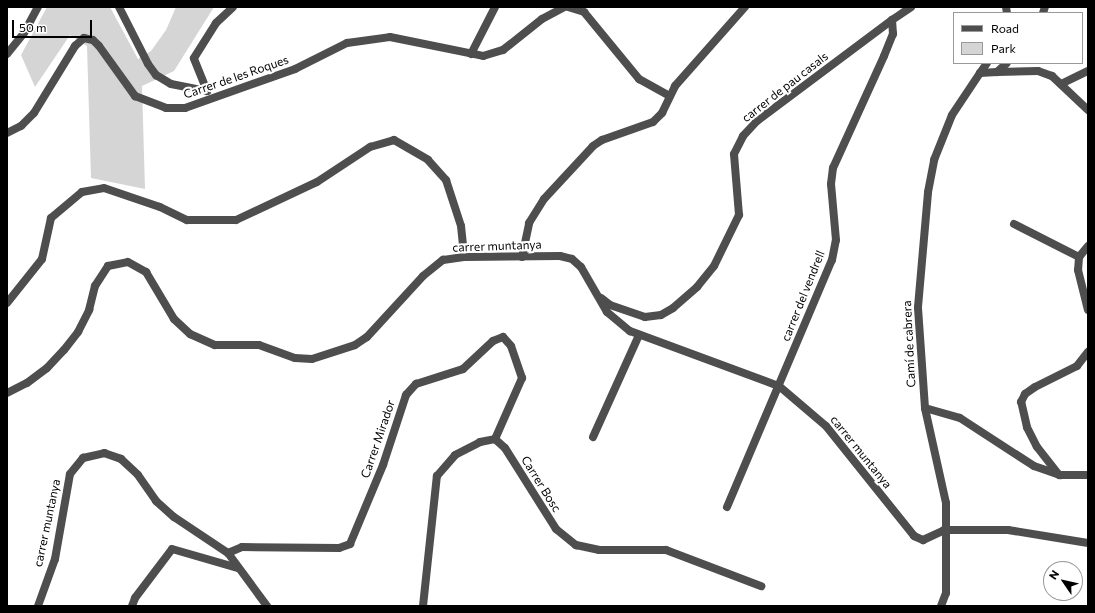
<!DOCTYPE html>
<html>
<head>
<meta charset="utf-8">
<style>
  body { margin:0 }
  #map { position:relative; width:1095px; height:613px; overflow:hidden; background:#fff; font-family:Commissioner,sans-serif }
  div>[style] { position:absolute }
  .green>* { inset:0; background:#d5d5d5 }
  .street>* { height:8px; margin:-4px; padding:0 4px; transform-origin:4px; border-radius:4px; background:#4e4e4e }
  span { translate:-50% -50%; white-space:nowrap; text-align:center; line-height:1.15; -webkit-text-stroke:4px #fff; paint-order:stroke }
  .street-label { font-size:12px; color:#000 }
  .frame { position:absolute; inset:0; border:8px solid #000; pointer-events:none }
  .legend { position:absolute; left:953px; top:12px; width:130px; height:52px; box-sizing:border-box; background:#fff; border:1px solid #999; margin:0; padding:5px 7px; list-style:none; font-size:12px; color:#000 }
  .legend li { display:flex; align-items:center; gap:8px; height:20px }
  .legend b { width:20px; border:1px solid #999 }
  .north { position:absolute; left:1043px; top:561px; width:40px; height:40px; box-sizing:border-box; background:#fff; border:1px solid #999; border-radius:50%; rotate:304deg; font-size:11px; font-weight:700; line-height:16px; text-align:center; color:#000 }
  .north::after { content:''; display:block; margin:auto; width:14px; height:18px; background:#000; clip-path:polygon(50% 0,100% 100%,50% 72%,0 100%) }
  .scale { position:absolute; left:12px; top:20px; width:80px; height:18px; box-sizing:border-box; border:2px solid #000; border-top:0; padding-left:5px; font-size:12px; line-height:14px; white-space:nowrap; color:#000; -webkit-text-stroke:3px #fff; paint-order:stroke }
</style>
</head>
<body>
<div id="map">
  <div class="green">
    <div style="clip-path:polygon(47px 7px,110px 7px,138px 59px,151px 51px,166px 30px,176px 7px,214px 7px,174px 71px,142px 86px,145px 189px,91px 178px,87px 46px,70px 35px,35px 87px,21px 55px)"></div>
  </div>
  <div class="street">
    <div style="left:119px;top:7px;width:64px;rotate:63deg"></div>
    <div style="left:148px;top:64px;width:14px;rotate:54deg"></div>
    <div style="left:156px;top:75px;width:17px;rotate:31deg"></div>
    <div style="left:171px;top:84px;width:37px;rotate:11deg"></div>
    <div style="left:207px;top:91px;width:35px;rotate:-112deg"></div>
    <div style="left:194px;top:58px;width:41px;rotate:-57.8deg"></div>
    <div style="left:216px;top:23px;width:23px;rotate:-43deg"></div>
    <div style="left:568px;top:7px;width:17px;rotate:17deg"></div>
    <div style="left:584px;top:12px;width:87px;rotate:50.6deg"></div>
    <div style="left:639px;top:79px;width:33px;rotate:29deg"></div>
    <div style="left:1006px;top:7px;width:6px;rotate:81deg"></div>
    <div style="left:1043px;top:13px;width:6px;rotate:-72deg"></div>
    <div style="left:7px;top:54px;width:27px;rotate:-51deg"></div>
    <div style="left:24px;top:33px;width:30px;rotate:-62deg"></div>
    <div style="left:471px;top:54px;width:53px;rotate:-62.9deg"></div>
    <div style="left:997px;top:72px;width:41px;rotate:-1.4deg"></div>
    <div style="left:1038px;top:71px;width:15px;rotate:20deg"></div>
    <div style="left:1052px;top:76px;width:50px;rotate:43.4deg"></div>
    <div style="left:980px;top:73px;width:12px;rotate:-55deg"></div>
    <div style="left:1061px;top:84px;width:30px;rotate:-26deg"></div>
    <div style="left:7px;top:133px;width:16px;rotate:-27deg"></div>
    <div style="left:21px;top:126px;width:18px;rotate:-45deg"></div>
    <div style="left:34px;top:113px;width:79px;rotate:-58.5deg"></div>
    <div style="left:75px;top:46px;width:12px;rotate:-42deg"></div>
    <div style="left:84px;top:38px;width:9px;rotate:13deg"></div>
    <div style="left:93px;top:40px;width:8px;rotate:45deg"></div>
    <div style="left:99px;top:46px;width:62px;rotate:54.2deg"></div>
    <div style="left:135px;top:96px;width:33px;rotate:21deg"></div>
    <div style="left:166px;top:108px;width:19px"></div>
    <div style="left:185px;top:108px;width:117px;rotate:-19.5deg"></div>
    <div style="left:295px;top:69px;width:58px;rotate:-26.6deg"></div>
    <div style="left:347px;top:43px;width:43px;rotate:-7.9deg"></div>
    <div style="left:390px;top:37px;width:95px;rotate:11.5deg"></div>
    <div style="left:483px;top:56px;width:21px;rotate:-17deg"></div>
    <div style="left:503px;top:50px;width:50px;rotate:-38.5deg"></div>
    <div style="left:542px;top:19px;width:26px;rotate:-28deg"></div>
    <div style="left:1014px;top:224px;width:73px;rotate:26.9deg"></div>
    <div style="left:1088px;top:246px;width:14px;rotate:129deg"></div>
    <div style="left:1079px;top:257px;width:13px;rotate:94deg"></div>
    <div style="left:1078px;top:270px;width:41px;rotate:76deg"></div>
    <div style="left:522px;top:257px;width:35px;rotate:-78deg"></div>
    <div style="left:529px;top:223px;width:28px;rotate:-58deg"></div>
    <div style="left:544px;top:199px;width:72px;rotate:-47.2deg"></div>
    <div style="left:593px;top:146px;width:11px;rotate:-34deg"></div>
    <div style="left:602px;top:140px;width:54px;rotate:-19.4deg"></div>
    <div style="left:653px;top:122px;width:13px;rotate:-45deg"></div>
    <div style="left:662px;top:113px;width:30px;rotate:-64deg"></div>
    <div style="left:675px;top:86px;width:106px;rotate:-48.5deg"></div>
    <div style="left:601px;top:298px;width:11px;rotate:38deg"></div>
    <div style="left:610px;top:305px;width:37px;rotate:19deg"></div>
    <div style="left:645px;top:317px;width:16px;rotate:-7deg"></div>
    <div style="left:661px;top:315px;width:14px;rotate:-30deg"></div>
    <div style="left:673px;top:308px;width:32px;rotate:-41deg"></div>
    <div style="left:697px;top:287px;width:27px;rotate:-51deg"></div>
    <div style="left:714px;top:266px;width:57px;rotate:-63.9deg"></div>
    <div style="left:739px;top:215px;width:61px;rotate:-94.7deg"></div>
    <div style="left:734px;top:154px;width:20px;rotate:-63deg"></div>
    <div style="left:743px;top:136px;width:21px;rotate:-47deg"></div>
    <div style="left:757px;top:121px;width:169px;rotate:-36.8deg"></div>
    <div style="left:7px;top:303px;width:56px;rotate:-51.5deg"></div>
    <div style="left:42px;top:259px;width:42px;rotate:-77.6deg"></div>
    <div style="left:51px;top:218px;width:40px;rotate:-40deg"></div>
    <div style="left:82px;top:192px;width:22px;rotate:-10deg"></div>
    <div style="left:104px;top:188px;width:59px;rotate:18.7deg"></div>
    <div style="left:160px;top:207px;width:30px;rotate:26deg"></div>
    <div style="left:187px;top:220px;width:49px"></div>
    <div style="left:236px;top:220px;width:89px;rotate:-25.1deg"></div>
    <div style="left:317px;top:182px;width:64px;rotate:-33.4deg"></div>
    <div style="left:370px;top:147px;width:25px;rotate:-16deg"></div>
    <div style="left:394px;top:140px;width:39px;rotate:30deg"></div>
    <div style="left:428px;top:160px;width:27px;rotate:48deg"></div>
    <div style="left:446px;top:180px;width:48px;rotate:71.9deg"></div>
    <div style="left:461px;top:226px;width:31px;rotate:84deg"></div>
    <div style="left:7px;top:393px;width:22px;rotate:-27deg"></div>
    <div style="left:27px;top:383px;width:25px;rotate:-37deg"></div>
    <div style="left:47px;top:368px;width:25px;rotate:-47deg"></div>
    <div style="left:64px;top:350px;width:23px;rotate:-52deg"></div>
    <div style="left:78px;top:332px;width:25px;rotate:-63deg"></div>
    <div style="left:89px;top:310px;width:25px;rotate:-76deg"></div>
    <div style="left:95px;top:286px;width:24px;rotate:-57deg"></div>
    <div style="left:108px;top:266px;width:20px;rotate:-11deg"></div>
    <div style="left:128px;top:262px;width:21px;rotate:29deg"></div>
    <div style="left:146px;top:272px;width:55px;rotate:59.2deg"></div>
    <div style="left:174px;top:319px;width:22px;rotate:43deg"></div>
    <div style="left:190px;top:334px;width:27px;rotate:24deg"></div>
    <div style="left:215px;top:345px;width:44px"></div>
    <div style="left:259px;top:345px;width:38px;rotate:20deg"></div>
    <div style="left:295px;top:358px;width:17px;rotate:3deg"></div>
    <div style="left:312px;top:359px;width:45px;rotate:-18deg"></div>
    <div style="left:355px;top:345px;width:14px;rotate:-34deg"></div>
    <div style="left:367px;top:337px;width:83px;rotate:-47.4deg"></div>
    <div style="left:423px;top:276px;width:26px;rotate:-39deg"></div>
    <div style="left:443px;top:260px;width:21px;rotate:-8deg"></div>
    <div style="left:464px;top:257px;width:96px;rotate:-0.6deg"></div>
    <div style="left:560px;top:256px;width:12px;rotate:14deg"></div>
    <div style="left:572px;top:259px;width:12px;rotate:42deg"></div>
    <div style="left:581px;top:267px;width:52px;rotate:60deg"></div>
    <div style="left:607px;top:312px;width:30px;rotate:40deg"></div>
    <div style="left:630px;top:331px;width:159px;rotate:20.3deg"></div>
    <div style="left:779px;top:386px;width:62px;rotate:40.4deg"></div>
    <div style="left:826px;top:426px;width:141px;rotate:51.3deg"></div>
    <div style="left:914px;top:536px;width:10px;rotate:24deg"></div>
    <div style="left:923px;top:540px;width:23px;rotate:-25deg"></div>
    <div style="left:925px;top:408px;width:36px;rotate:16deg"></div>
    <div style="left:960px;top:418px;width:88px;rotate:33deg"></div>
    <div style="left:1034px;top:466px;width:28px;rotate:19deg"></div>
    <div style="left:1060px;top:475px;width:28px"></div>
    <div style="left:593px;top:437px;width:112px;rotate:-65.7deg"></div>
    <div style="left:1059px;top:475px;width:36px;rotate:-128deg"></div>
    <div style="left:1037px;top:447px;width:22px;rotate:-117deg"></div>
    <div style="left:1027px;top:427px;width:26px;rotate:-103deg"></div>
    <div style="left:1021px;top:402px;width:9px;rotate:-63deg"></div>
    <div style="left:1025px;top:394px;width:12px;rotate:-35deg"></div>
    <div style="left:1035px;top:387px;width:47px;rotate:-26.6deg"></div>
    <div style="left:1077px;top:366px;width:18px;rotate:-52deg"></div>
    <div style="left:727px;top:507px;width:268px;rotate:-67deg"></div>
    <div style="left:832px;top:260px;width:20px;rotate:-79deg"></div>
    <div style="left:836px;top:240px;width:56px;rotate:-95.1deg"></div>
    <div style="left:831px;top:184px;width:16px;rotate:-83deg"></div>
    <div style="left:833px;top:168px;width:123px;rotate:-65.5deg"></div>
    <div style="left:884px;top:56px;width:24px;rotate:-68deg"></div>
    <div style="left:893px;top:34px;width:14px;rotate:-94deg"></div>
    <div style="left:892px;top:20px;width:23px;rotate:-34deg"></div>
    <div style="left:944px;top:530px;width:64px"></div>
    <div style="left:1008px;top:530px;width:81px;rotate:9.2deg"></div>
    <div style="left:228px;top:553px;width:15px;rotate:-23deg"></div>
    <div style="left:242px;top:547px;width:97px;rotate:0.6deg"></div>
    <div style="left:339px;top:548px;width:12px;rotate:-20deg"></div>
    <div style="left:350px;top:544px;width:86px;rotate:-67.3deg"></div>
    <div style="left:383px;top:465px;width:74px;rotate:-71.8deg"></div>
    <div style="left:406px;top:395px;width:15px;rotate:-48deg"></div>
    <div style="left:416px;top:384px;width:49px;rotate:-17.7deg"></div>
    <div style="left:463px;top:369px;width:41px;rotate:-43deg"></div>
    <div style="left:493px;top:341px;width:11px;rotate:-22deg"></div>
    <div style="left:503px;top:337px;width:12px;rotate:48deg"></div>
    <div style="left:511px;top:346px;width:34px;rotate:71deg"></div>
    <div style="left:522px;top:378px;width:67px;rotate:113.9deg"></div>
    <div style="left:38px;top:606px;width:50px;rotate:-70.1deg"></div>
    <div style="left:55px;top:559px;width:86px;rotate:-80deg"></div>
    <div style="left:70px;top:474px;width:21px;rotate:-51deg"></div>
    <div style="left:83px;top:458px;width:22px;rotate:-13deg"></div>
    <div style="left:104px;top:453px;width:18px;rotate:19deg"></div>
    <div style="left:121px;top:459px;width:23px;rotate:43deg"></div>
    <div style="left:138px;top:475px;width:32px;rotate:55deg"></div>
    <div style="left:156px;top:501px;width:24px;rotate:42deg"></div>
    <div style="left:174px;top:517px;width:65px;rotate:33.7deg"></div>
    <div style="left:228px;top:553px;width:66px;rotate:53.7deg"></div>
    <div style="left:132px;top:606px;width:9px;rotate:-69deg"></div>
    <div style="left:135px;top:598px;width:61px;rotate:-52.9deg"></div>
    <div style="left:172px;top:549px;width:69px;rotate:16.1deg"></div>
    <div style="left:423px;top:606px;width:131px;rotate:-83.9deg"></div>
    <div style="left:437px;top:476px;width:28px;rotate:-49deg"></div>
    <div style="left:455px;top:455px;width:28px;rotate:-27deg"></div>
    <div style="left:480px;top:442px;width:15px;rotate:-11deg"></div>
    <div style="left:495px;top:439px;width:13px;rotate:42deg"></div>
    <div style="left:505px;top:448px;width:96px;rotate:57.8deg"></div>
    <div style="left:556px;top:529px;width:26px;rotate:39deg"></div>
    <div style="left:576px;top:545px;width:24px;rotate:12deg"></div>
    <div style="left:599px;top:550px;width:67px"></div>
    <div style="left:666px;top:550px;width:102px;rotate:20.8deg"></div>
    <div style="left:941px;top:606px;width:14px;rotate:-69deg"></div>
    <div style="left:946px;top:593px;width:90px;rotate:-90deg"></div>
    <div style="left:946px;top:503px;width:97px;rotate:-102.5deg"></div>
    <div style="left:925px;top:408px;width:101px;rotate:-94deg"></div>
    <div style="left:918px;top:307px;width:115px;rotate:-85deg"></div>
    <div style="left:928px;top:192px;width:33px;rotate:-79deg"></div>
    <div style="left:934px;top:160px;width:48px;rotate:-68.2deg"></div>
    <div style="left:952px;top:115px;width:50px;rotate:-56.3deg"></div>
    <div style="left:980px;top:73px;width:17px;rotate:-3deg"></div>
    <div style="left:997px;top:72px;width:13px;rotate:-42deg"></div>
  </div>
  <div class="street-label">
    <span style="left:236px;top:77px;rotate:-19deg">Carrer de les Roques</span>
    <span style="left:785px;top:87px;rotate:-38deg">carrer de pau casals</span>
    <span style="left:497px;top:246px;rotate:-2deg">carrer muntanya</span>
    <span style="left:803px;top:296px;rotate:-68deg">carrer del vendrell</span>
    <span style="left:909px;top:344px;rotate:-93deg">Camí de cabrera</span>
    <span style="left:378px;top:439px;rotate:-71deg">Carrer Mirador</span>
    <span style="left:861px;top:452px;rotate:51deg">carrer muntanya</span>
    <span style="left:541px;top:484px;rotate:58deg">Carrer Bosc</span>
    <span style="left:47px;top:523px;rotate:-78deg">carrer muntanya</span>
  </div>
  <div class="frame"></div>
  <ul class="legend">
  <li><b style="height:5px;background:#4e4e4e"></b>Road</li>
  <li><b style="height:11px;background:#d5d5d5"></b>Park</li>
  </ul>
  <div class="north">N</div>
  <div class="scale">50 m</div>
</div>
</body>
</html>
